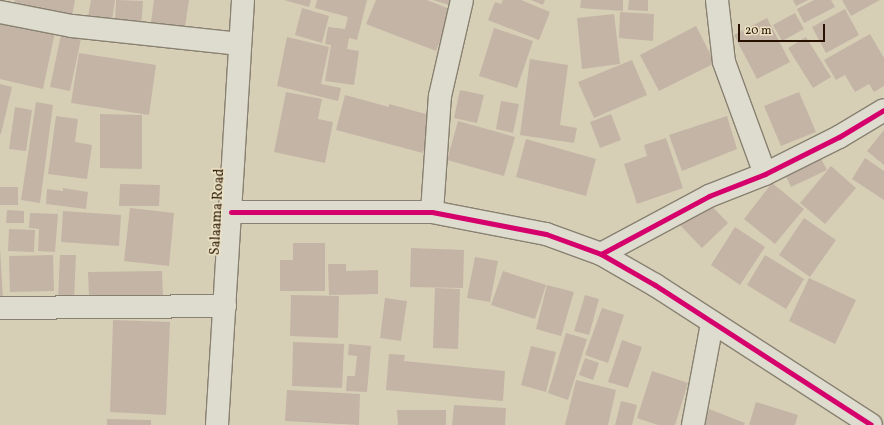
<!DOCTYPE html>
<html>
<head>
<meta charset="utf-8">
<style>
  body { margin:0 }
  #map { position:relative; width:884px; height:425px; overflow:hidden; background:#d6cfb6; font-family:Vollkorn,serif }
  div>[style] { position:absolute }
  .building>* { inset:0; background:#c4b4a5 }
  .roads { filter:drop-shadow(1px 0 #888171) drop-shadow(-1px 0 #888171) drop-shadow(0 1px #888171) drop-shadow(0 -1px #888171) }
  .minor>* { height:22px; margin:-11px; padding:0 11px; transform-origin:11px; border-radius:11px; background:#dedbcf }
  .tertiary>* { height:22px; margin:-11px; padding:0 11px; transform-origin:11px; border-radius:11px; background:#dedbcf }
  .secondary>* { height:22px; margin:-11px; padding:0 11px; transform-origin:11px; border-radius:11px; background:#dedbcf }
  .cycleway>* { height:5px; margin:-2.5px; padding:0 2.5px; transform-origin:2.5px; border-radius:2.5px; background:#d6006c }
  span { translate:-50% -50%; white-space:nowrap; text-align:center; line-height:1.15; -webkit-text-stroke:3px #ede4c6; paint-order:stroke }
  .street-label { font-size:14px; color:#281100 }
  .scale { position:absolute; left:738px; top:24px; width:87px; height:18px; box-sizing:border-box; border:2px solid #281100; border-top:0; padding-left:5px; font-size:12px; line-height:14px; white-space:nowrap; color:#281100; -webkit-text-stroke:3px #ede4c6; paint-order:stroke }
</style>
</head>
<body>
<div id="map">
  <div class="building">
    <div style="clip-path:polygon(15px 0,75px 0,72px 16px,14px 5px)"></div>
    <div style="clip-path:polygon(91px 0,115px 0,111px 27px,87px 23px)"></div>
    <div style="clip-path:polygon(116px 0,143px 1px,141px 28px,115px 26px)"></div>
    <div style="clip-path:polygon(154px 0,189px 0,185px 27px,151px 22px)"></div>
    <div style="clip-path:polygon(284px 0,311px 0,309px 7px)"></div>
    <div style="clip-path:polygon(317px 0,367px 0,357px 40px,349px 38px,347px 49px,359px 51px,354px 85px,325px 81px,331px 45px,325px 44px,328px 27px,345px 29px,348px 17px,315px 8px)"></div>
    <div style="clip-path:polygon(376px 0,427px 0,452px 10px,436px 51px,366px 24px)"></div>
    <div style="clip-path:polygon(433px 0,454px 0,452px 6px)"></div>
    <div style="clip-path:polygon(503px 0,521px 0,550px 12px,539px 40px,488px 20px,495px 2px,501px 4px)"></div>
    <div style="clip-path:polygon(531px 0,545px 0,543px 5px)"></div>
    <div style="clip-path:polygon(581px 0,623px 0,623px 11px,580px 8px)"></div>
    <div style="clip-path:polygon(629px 0,648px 0,648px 11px,628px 10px)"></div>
    <div style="clip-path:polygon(793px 0,808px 0,796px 6px)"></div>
    <div style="clip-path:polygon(814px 0,831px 0,835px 7px,804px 23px,797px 9px)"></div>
    <div style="clip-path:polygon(842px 0,880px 0,851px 16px)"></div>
    <div style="clip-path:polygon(302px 8px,329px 16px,322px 43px,295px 35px)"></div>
    <div style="clip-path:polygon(845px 9px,859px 35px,826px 53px,812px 27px)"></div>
    <div style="clip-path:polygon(620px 12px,654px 14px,653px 41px,619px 38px)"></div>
    <div style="clip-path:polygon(795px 13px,804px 29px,782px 41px,773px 25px)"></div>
    <div style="clip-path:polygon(614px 14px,620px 64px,582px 69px,577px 18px)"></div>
    <div style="clip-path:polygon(767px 18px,790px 62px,757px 79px,734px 35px)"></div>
    <div style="clip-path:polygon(0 20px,55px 32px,43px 89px,0 79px)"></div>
    <div style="clip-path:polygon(696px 26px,715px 63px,659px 91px,640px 55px)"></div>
    <div style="clip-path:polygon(494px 28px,533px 41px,517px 88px,479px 76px)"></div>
    <div style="clip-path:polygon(62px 30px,82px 34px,70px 91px,50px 87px)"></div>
    <div style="clip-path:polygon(870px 34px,884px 58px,884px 86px,874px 92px,869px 84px,855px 92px,845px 75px,836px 80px,824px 60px)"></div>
    <div style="clip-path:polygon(287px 37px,329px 47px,321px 84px,341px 88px,338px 101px,277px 86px)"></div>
    <div style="clip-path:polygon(806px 37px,831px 77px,813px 88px,788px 48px)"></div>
    <div style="clip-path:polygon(79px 53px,156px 65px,149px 115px,71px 103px)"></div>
    <div style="clip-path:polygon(530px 59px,568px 65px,560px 125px,577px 128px,574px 143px,520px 135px)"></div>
    <div style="clip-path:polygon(632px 60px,647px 95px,594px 118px,578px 82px)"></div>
    <div style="clip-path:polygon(0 84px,12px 87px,1px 134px,0 134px)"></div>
    <div style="clip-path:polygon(460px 90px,484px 95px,477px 123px,454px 118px)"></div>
    <div style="clip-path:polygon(286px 92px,322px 99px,318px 119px,333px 122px,325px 163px,274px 152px)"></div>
    <div style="clip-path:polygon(799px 92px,816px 132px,781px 146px,764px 106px)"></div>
    <div style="clip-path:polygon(345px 95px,389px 107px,389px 104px,433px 116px,423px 153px,336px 130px)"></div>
    <div style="clip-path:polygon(501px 101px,519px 104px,513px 133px,496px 129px)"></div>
    <div style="clip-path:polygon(36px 102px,53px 105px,40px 203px,21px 200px)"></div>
    <div style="clip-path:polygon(15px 107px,32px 110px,26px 151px,9px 149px)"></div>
    <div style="clip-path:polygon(100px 114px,142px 115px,142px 169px,100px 168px)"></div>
    <div style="clip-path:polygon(611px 114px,621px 140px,600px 148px,590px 122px)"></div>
    <div style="clip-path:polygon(56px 116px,78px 119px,75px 142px,92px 145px,87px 179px,48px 174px)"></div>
    <div style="clip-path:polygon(727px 116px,737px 149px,682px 171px,669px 135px)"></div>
    <div style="clip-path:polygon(458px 121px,515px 137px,504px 176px,447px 160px)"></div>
    <div style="clip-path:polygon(884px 130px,884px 165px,867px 151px)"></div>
    <div style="clip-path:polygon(666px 138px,683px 188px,637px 204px,624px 164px,647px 156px,644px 145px)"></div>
    <div style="clip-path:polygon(526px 139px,596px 159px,586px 196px,516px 177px)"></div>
    <div style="clip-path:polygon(818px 153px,827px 170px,791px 187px,783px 170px)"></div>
    <div style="clip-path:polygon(865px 158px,884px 171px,884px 200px,852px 179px)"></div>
    <div style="clip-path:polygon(831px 166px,856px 188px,825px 224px,800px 203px)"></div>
    <div style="clip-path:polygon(772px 183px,804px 209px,775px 244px,744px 219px)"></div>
    <div style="clip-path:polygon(120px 184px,160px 185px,159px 206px,119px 206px)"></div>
    <div style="clip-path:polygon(0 187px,18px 187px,18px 205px,0 205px)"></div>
    <div style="clip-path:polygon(63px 188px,88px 192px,86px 209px,46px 204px,47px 189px,63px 191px)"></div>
    <div style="clip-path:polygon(705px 199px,728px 223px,702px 248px,679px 224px)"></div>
    <div style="clip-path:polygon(130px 208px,174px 213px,169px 266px,124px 261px)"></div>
    <div style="clip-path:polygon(7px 210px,24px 211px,24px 223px,6px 223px)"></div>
    <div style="clip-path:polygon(63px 211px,121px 215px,119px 246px,61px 242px)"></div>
    <div style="clip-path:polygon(30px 213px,58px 214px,55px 252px,38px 251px,39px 229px,29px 228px)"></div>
    <div style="clip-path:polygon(804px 218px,836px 240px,810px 277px,779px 255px)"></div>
    <div style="clip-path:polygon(735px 227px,765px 247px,740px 285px,711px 265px)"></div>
    <div style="clip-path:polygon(9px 229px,35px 230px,34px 252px,8px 251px)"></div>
    <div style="clip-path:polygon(293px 243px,325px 243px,325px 291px,280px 291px,280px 260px,293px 260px)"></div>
    <div style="clip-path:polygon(0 248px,3px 298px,0 298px)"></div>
    <div style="clip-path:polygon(411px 248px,464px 250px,463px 288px,410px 287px)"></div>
    <div style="clip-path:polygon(53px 255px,54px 291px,10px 292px,9px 256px)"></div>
    <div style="clip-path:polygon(60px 255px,76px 255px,74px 300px,58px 299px)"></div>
    <div style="clip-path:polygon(765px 255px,804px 279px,786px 309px,747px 285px)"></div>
    <div style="clip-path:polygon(475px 257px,498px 261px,490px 302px,467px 298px)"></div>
    <div style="clip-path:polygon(328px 264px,346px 264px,346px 271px,378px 270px,378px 294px,329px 295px)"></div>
    <div style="clip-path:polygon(162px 271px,163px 296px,89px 296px,88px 272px)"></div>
    <div style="clip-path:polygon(503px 271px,546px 285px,535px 319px,491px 305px)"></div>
    <div style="clip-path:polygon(809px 278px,856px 300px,835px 344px,789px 321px)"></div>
    <div style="clip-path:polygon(547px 285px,574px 292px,561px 336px,536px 329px)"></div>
    <div style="clip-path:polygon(435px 288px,460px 289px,458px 349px,433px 348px)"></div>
    <div style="clip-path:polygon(291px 295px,339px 296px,338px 338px,290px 336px)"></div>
    <div style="clip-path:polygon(585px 295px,599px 299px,589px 335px,574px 331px)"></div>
    <div style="clip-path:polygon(385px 298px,407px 301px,401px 341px,380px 338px)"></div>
    <div style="clip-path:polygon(602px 308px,624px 315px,608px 363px,585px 355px)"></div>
    <div style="clip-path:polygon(113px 320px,170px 322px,166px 415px,110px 412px)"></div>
    <div style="clip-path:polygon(566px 333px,587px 339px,568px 400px,548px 393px)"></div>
    <div style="clip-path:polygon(622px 340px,642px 347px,628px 388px,608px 382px)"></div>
    <div style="clip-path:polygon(293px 342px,344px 344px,342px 388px,292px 386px)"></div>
    <div style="clip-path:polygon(349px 344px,371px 346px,367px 392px,346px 391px,347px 376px,355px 376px,357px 356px,348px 355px)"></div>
    <div style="clip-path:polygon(531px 346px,556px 352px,546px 392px,521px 385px)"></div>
    <div style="clip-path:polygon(389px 354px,405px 355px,404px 361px,505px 371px,503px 401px,386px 390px)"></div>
    <div style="clip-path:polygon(585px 358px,599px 363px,593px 380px,579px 375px)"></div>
    <div style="clip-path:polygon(652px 371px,688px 383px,675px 425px,658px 425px,637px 418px)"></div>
    <div style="clip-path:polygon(576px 380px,616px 390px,608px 425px,565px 425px)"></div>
    <div style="clip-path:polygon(287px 390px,360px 394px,359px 425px,285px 421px)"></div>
    <div style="clip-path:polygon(621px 401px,637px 405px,632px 425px,615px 425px)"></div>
    <div style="clip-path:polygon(756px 402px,798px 415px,795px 425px,749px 425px)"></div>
    <div style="clip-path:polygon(454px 405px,506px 408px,505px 425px,452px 425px)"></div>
    <div style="clip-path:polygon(709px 409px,745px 423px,744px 425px,704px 425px)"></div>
    <div style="clip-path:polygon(397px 410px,446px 410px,446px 425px,398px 425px)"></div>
    <div style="clip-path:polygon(107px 419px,151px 420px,151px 425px,107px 425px)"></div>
  </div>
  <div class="roads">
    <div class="minor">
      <div style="left:717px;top:0;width:62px;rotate:83.6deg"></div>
      <div style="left:724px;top:62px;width:119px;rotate:69.9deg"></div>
      <div style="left:0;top:12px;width:73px;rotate:11deg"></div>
      <div style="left:72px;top:26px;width:169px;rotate:6.1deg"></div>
      <div style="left:432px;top:212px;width:116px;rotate:-86.1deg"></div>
      <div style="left:440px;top:96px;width:98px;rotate:-77.1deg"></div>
      <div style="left:601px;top:254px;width:123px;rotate:-28.2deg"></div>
      <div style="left:709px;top:196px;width:60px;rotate:-21.4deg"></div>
      <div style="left:765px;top:174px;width:83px;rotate:-26.6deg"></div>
      <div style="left:839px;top:137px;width:52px;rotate:-31deg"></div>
      <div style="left:0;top:308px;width:225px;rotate:-0.5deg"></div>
      <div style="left:693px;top:425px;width:104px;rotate:-79.4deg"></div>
    </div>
    <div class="tertiary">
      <div style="left:231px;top:212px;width:201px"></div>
      <div style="left:432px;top:212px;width:116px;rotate:10.9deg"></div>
      <div style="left:546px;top:234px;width:59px;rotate:20deg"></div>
      <div style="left:601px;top:254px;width:62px;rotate:29.9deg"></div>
      <div style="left:655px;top:285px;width:257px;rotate:32.9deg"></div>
    </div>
    <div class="secondary">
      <div style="left:217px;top:425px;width:426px;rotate:-86.5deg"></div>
    </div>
  </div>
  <div class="cycleway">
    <div style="left:231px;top:212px;width:201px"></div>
    <div style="left:432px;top:212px;width:116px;rotate:10.9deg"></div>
    <div style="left:546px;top:234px;width:59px;rotate:20deg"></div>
    <div style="left:601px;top:254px;width:62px;rotate:29.9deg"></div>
    <div style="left:655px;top:285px;width:257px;rotate:32.9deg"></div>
    <div style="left:601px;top:254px;width:123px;rotate:-28.2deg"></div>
    <div style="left:709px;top:196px;width:60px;rotate:-21.4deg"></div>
    <div style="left:765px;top:174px;width:83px;rotate:-26.6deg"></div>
    <div style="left:839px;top:137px;width:52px;rotate:-31deg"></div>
  </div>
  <div class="street-label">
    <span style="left:218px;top:212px;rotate:-87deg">Salaama Road</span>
  </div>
  <div class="scale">20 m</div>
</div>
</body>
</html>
